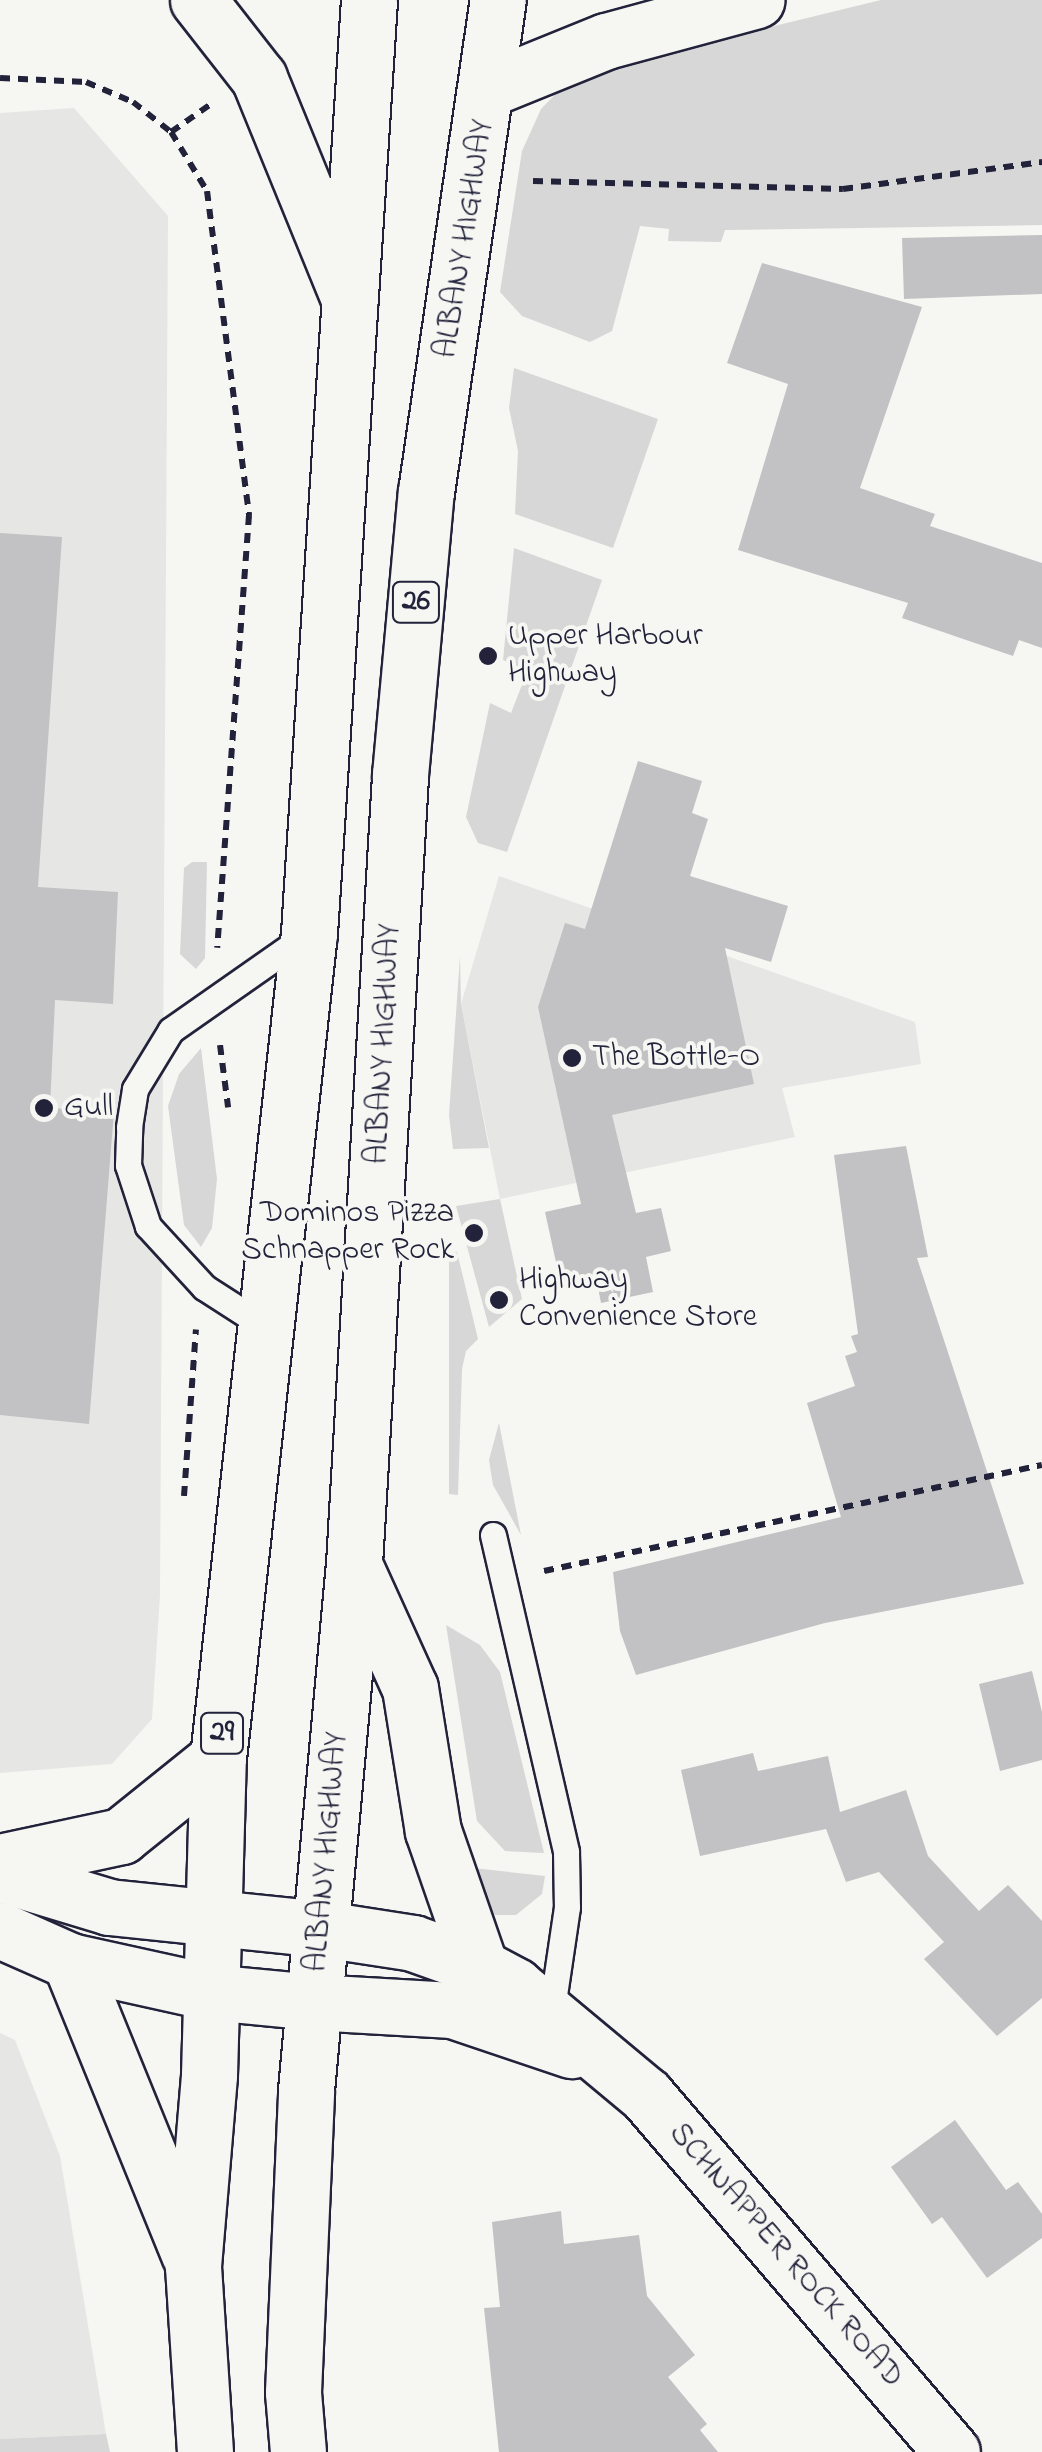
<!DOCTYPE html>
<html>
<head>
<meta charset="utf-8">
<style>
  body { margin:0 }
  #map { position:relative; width:1042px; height:2452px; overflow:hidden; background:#f6f6f2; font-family:"Indie Flower",sans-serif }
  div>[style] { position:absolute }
  .built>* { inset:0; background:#e6e6e4 }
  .green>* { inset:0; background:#d7d7d7 }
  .building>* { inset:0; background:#c2c2c4 }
  .path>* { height:6px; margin-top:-3px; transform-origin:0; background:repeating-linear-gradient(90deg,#22223b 0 10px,transparent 0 18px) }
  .roads { filter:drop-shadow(2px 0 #22223b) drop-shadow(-2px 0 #22223b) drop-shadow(0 2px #22223b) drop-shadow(0 -2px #22223b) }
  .service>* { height:25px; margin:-12.5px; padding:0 12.5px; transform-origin:12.5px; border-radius:12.5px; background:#f6f6f2 }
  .tertiary>* { height:55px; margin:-27.5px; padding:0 27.5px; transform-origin:27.5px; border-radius:27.5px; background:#f6f6f2 }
  .secondary>* { height:55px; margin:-27.5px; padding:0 27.5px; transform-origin:27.5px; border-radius:27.5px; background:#f6f6f2 }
  .primary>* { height:55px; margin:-27.5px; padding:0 27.5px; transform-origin:27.5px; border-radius:27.5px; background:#f6f6f2 }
  .motorway>* { height:55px; margin:-27.5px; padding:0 27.5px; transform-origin:27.5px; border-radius:27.5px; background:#f6f6f2 }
  .dots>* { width:28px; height:28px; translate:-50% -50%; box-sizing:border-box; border:5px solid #f6f6f2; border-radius:50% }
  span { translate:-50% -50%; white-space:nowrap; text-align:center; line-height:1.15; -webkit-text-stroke:8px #f6f6f2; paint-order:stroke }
  .shield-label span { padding:2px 8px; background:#f6f6f2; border:2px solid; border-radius:8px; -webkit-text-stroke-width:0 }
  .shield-label { font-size:30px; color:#22223b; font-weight:700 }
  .street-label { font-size:32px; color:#22223b }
  .poi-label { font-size:32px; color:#22223b }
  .left { translate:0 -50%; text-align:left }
  .right { translate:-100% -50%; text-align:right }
</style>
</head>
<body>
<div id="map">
  <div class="built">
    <div style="clip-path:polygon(74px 108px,168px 216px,160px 1595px,152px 1719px,112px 1764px,0 1773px,0 113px)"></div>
    <div style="clip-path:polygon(499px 876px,915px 1022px,921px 1064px,782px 1088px,795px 1137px,500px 1199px,461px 1004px)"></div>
    <div style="clip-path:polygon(0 2033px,15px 2040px,60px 2156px,106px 2434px,0 2439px)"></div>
  </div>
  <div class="green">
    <div style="clip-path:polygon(881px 0,1042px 0,1042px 225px,725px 230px,721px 242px,668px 241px,669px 229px,640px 226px,612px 331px,590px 342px,522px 316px,500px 292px,522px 151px,541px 109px,574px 75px)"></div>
    <div style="clip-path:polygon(514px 368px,658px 419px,613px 548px,515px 514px,518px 451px,509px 408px)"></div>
    <div style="clip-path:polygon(514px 548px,602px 580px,507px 852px,478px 843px,466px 817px,490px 703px,511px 713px,527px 672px,503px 660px)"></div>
    <div style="clip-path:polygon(192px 862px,207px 862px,205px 958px,196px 969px,180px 954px,184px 868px)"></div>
    <div style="clip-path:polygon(460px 956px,461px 1004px,489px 1148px,453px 1149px,449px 1115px)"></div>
    <div style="clip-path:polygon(201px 1048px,217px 1179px,212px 1228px,201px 1247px,184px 1225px,168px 1106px,179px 1074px)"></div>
    <div style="clip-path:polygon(500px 1199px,522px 1299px,489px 1327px,456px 1206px)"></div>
    <div style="clip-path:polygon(457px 1252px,478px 1339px,466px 1351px,462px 1369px,458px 1495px,449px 1494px,449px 1254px)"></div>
    <div style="clip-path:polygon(499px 1423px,521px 1535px,493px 1485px,489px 1460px)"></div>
    <div style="clip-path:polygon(446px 1625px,480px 1645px,500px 1672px,544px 1853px,505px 1851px,477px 1821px)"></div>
    <div style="clip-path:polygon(464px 1867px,545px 1876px,542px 1894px,516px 1915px,495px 1915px,482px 1905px)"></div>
    <div style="clip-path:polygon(106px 2434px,110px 2452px,0 2452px,0 2439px)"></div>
  </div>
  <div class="building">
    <div style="clip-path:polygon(1042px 235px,1042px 294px,904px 299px,902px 238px)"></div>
    <div style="clip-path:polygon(762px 263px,922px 307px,860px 488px,935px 514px,930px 526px,1042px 563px,1042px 648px,1019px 640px,1013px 656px,902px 618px,908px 603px,738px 550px,788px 384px,727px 363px)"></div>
    <div style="clip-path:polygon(0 533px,62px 537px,38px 887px,118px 892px,113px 1004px,55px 1000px,50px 1108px,114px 1111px,89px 1424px,0 1415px)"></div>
    <div style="clip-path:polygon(638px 761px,702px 781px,692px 813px,708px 819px,690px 876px,788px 906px,771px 962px,725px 948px,754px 1084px,612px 1115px,636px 1213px,661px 1208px,671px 1251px,646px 1257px,653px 1292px,601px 1303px,596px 1277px,561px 1285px,545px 1212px,581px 1204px,538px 1007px,565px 923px,585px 929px)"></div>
    <div style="clip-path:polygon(906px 1146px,928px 1257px,917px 1258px,1024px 1584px,825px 1623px,636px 1675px,620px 1631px,613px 1572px,841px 1517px,807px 1403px,855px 1386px,845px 1356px,857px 1352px,851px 1336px,858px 1334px,834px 1155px)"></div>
    <div style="clip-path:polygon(1032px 1671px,1042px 1712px,1042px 1760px,1000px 1771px,979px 1684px)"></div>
    <div style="clip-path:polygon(753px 1753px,758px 1771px,828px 1756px,840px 1812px,906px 1790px,928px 1856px,979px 1911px,1008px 1885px,1042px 1921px,1042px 1998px,997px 2036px,924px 1959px,944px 1942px,879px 1872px,846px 1882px,826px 1829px,700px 1856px,681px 1770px)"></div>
    <div style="clip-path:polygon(955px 2120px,1006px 2190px,1018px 2182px,1042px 2214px,1042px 2238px,987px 2278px,942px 2217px,932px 2224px,891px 2167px)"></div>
    <div style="clip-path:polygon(561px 2211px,564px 2244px,639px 2235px,647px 2296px,695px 2355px,668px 2377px,707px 2424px,700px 2430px,718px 2452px,499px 2452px,484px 2308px,500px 2307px,492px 2222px)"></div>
  </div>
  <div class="path">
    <div style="left:0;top:78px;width:86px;rotate:2.7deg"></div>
    <div style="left:86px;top:82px;width:51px;rotate:23.1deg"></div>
    <div style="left:133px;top:102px;width:48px;rotate:38.3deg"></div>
    <div style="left:171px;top:132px;width:69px;rotate:58.6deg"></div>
    <div style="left:207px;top:191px;width:327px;rotate:82.6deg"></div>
    <div style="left:249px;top:515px;width:434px;rotate:94.2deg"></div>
    <div style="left:171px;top:132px;width:49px;rotate:-35deg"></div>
    <div style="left:533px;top:181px;width:310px;rotate:1.5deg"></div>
    <div style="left:843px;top:189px;width:201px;rotate:-7.7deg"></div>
    <div style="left:220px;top:1045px;width:63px;rotate:82.6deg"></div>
    <div style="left:184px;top:1496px;width:167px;rotate:-85.9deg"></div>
    <div style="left:544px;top:1571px;width:509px;rotate:-12.02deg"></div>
  </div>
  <div class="roads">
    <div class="service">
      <div style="left:266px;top:1327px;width:74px;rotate:-147.2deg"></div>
      <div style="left:204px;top:1287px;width:83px;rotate:-132.6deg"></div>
      <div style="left:148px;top:1226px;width:64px;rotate:-108.2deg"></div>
      <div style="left:128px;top:1165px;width:38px;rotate:-88deg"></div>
      <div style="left:129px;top:1127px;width:38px;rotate:-81deg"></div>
      <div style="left:135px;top:1089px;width:69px;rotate:-58.6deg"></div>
      <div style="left:171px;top:1030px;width:162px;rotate:-35deg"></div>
      <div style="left:493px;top:1535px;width:325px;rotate:77deg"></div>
      <div style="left:566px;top:1852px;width:55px;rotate:89deg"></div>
      <div style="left:567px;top:1907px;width:110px;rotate:98.4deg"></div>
    </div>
    <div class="tertiary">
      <div style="left:323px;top:1929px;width:91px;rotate:8.8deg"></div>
      <div style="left:413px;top:1943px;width:71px;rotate:19.7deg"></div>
      <div style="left:480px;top:1967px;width:40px;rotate:28deg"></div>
      <div style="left:515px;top:1986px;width:170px;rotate:39.8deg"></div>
      <div style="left:646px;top:2095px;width:470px;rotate:49.4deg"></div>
      <div style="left:313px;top:2002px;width:139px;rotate:3.3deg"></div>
      <div style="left:452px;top:2010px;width:126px;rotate:18.6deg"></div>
    </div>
    <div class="secondary">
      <div style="left:0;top:1874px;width:114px;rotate:16.8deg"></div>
      <div style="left:109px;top:1907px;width:215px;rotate:5.9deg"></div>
      <div style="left:0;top:1930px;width:77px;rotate:23.9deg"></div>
      <div style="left:70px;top:1961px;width:143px;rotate:12.5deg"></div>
      <div style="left:210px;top:1992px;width:103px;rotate:5.5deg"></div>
    </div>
    <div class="primary">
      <div style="left:355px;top:1567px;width:133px;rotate:65.6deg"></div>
      <div style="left:410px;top:1688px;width:145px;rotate:80.9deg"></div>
      <div style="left:433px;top:1831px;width:144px;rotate:70.9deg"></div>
      <div style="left:0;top:1862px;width:124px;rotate:-12.1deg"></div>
      <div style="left:121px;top:1836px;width:124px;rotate:-38.8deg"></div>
      <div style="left:70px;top:1961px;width:316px;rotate:67.9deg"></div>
      <div style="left:205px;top:2452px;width:186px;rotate:-93.7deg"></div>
      <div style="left:193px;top:2266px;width:192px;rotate:-85.2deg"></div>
      <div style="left:209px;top:2075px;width:317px;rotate:-88.4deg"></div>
      <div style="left:218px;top:1758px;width:830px;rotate:-83.71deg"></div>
      <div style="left:309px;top:933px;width:935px;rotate:-86.32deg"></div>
      <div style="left:298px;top:2452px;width:60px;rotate:-94.8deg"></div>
      <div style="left:293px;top:2392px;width:302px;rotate:-87.5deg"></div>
      <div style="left:306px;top:2090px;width:528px;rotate:-84.79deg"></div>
      <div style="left:354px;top:1564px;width:790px;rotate:-86.66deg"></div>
      <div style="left:400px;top:775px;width:284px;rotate:-84.8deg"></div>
      <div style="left:426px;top:492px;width:497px;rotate:-81.7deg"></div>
    </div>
    <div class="motorway">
      <div style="left:198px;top:0;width:99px;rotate:52deg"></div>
      <div style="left:259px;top:78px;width:239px;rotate:67.8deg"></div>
      <div style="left:490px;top:88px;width:125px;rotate:-22.1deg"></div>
      <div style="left:606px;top:41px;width:156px;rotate:-15.2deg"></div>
    </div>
  </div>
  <div class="dots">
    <div style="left:488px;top:656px;background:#22223b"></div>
    <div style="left:572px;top:1058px;background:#22223b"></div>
    <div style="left:44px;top:1108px;background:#22223b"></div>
    <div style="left:474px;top:1233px;background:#22223b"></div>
    <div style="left:499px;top:1300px;background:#22223b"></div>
  </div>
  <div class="shield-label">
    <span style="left:416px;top:602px">26</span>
    <span style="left:222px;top:1733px">29</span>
  </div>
  <div class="street-label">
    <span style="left:466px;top:239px;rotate:-81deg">ALBANY HIGHWAY</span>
    <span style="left:385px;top:1044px;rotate:-87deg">ALBANY HIGHWAY</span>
    <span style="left:328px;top:1852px;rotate:-85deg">ALBANY HIGHWAY</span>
    <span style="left:785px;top:2256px;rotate:49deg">SCHNAPPER ROCK ROAD</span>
  </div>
  <div class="poi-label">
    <span class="left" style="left:508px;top:656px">Upper Harbour<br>Highway</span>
    <span class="left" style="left:592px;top:1058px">The Bottle-O</span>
    <span class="left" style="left:64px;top:1108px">Gull</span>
    <span class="right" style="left:454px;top:1233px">Dominos Pizza<br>Schnapper Rock</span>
    <span class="left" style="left:519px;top:1300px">Highway<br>Convenience Store</span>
  </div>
</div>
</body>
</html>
